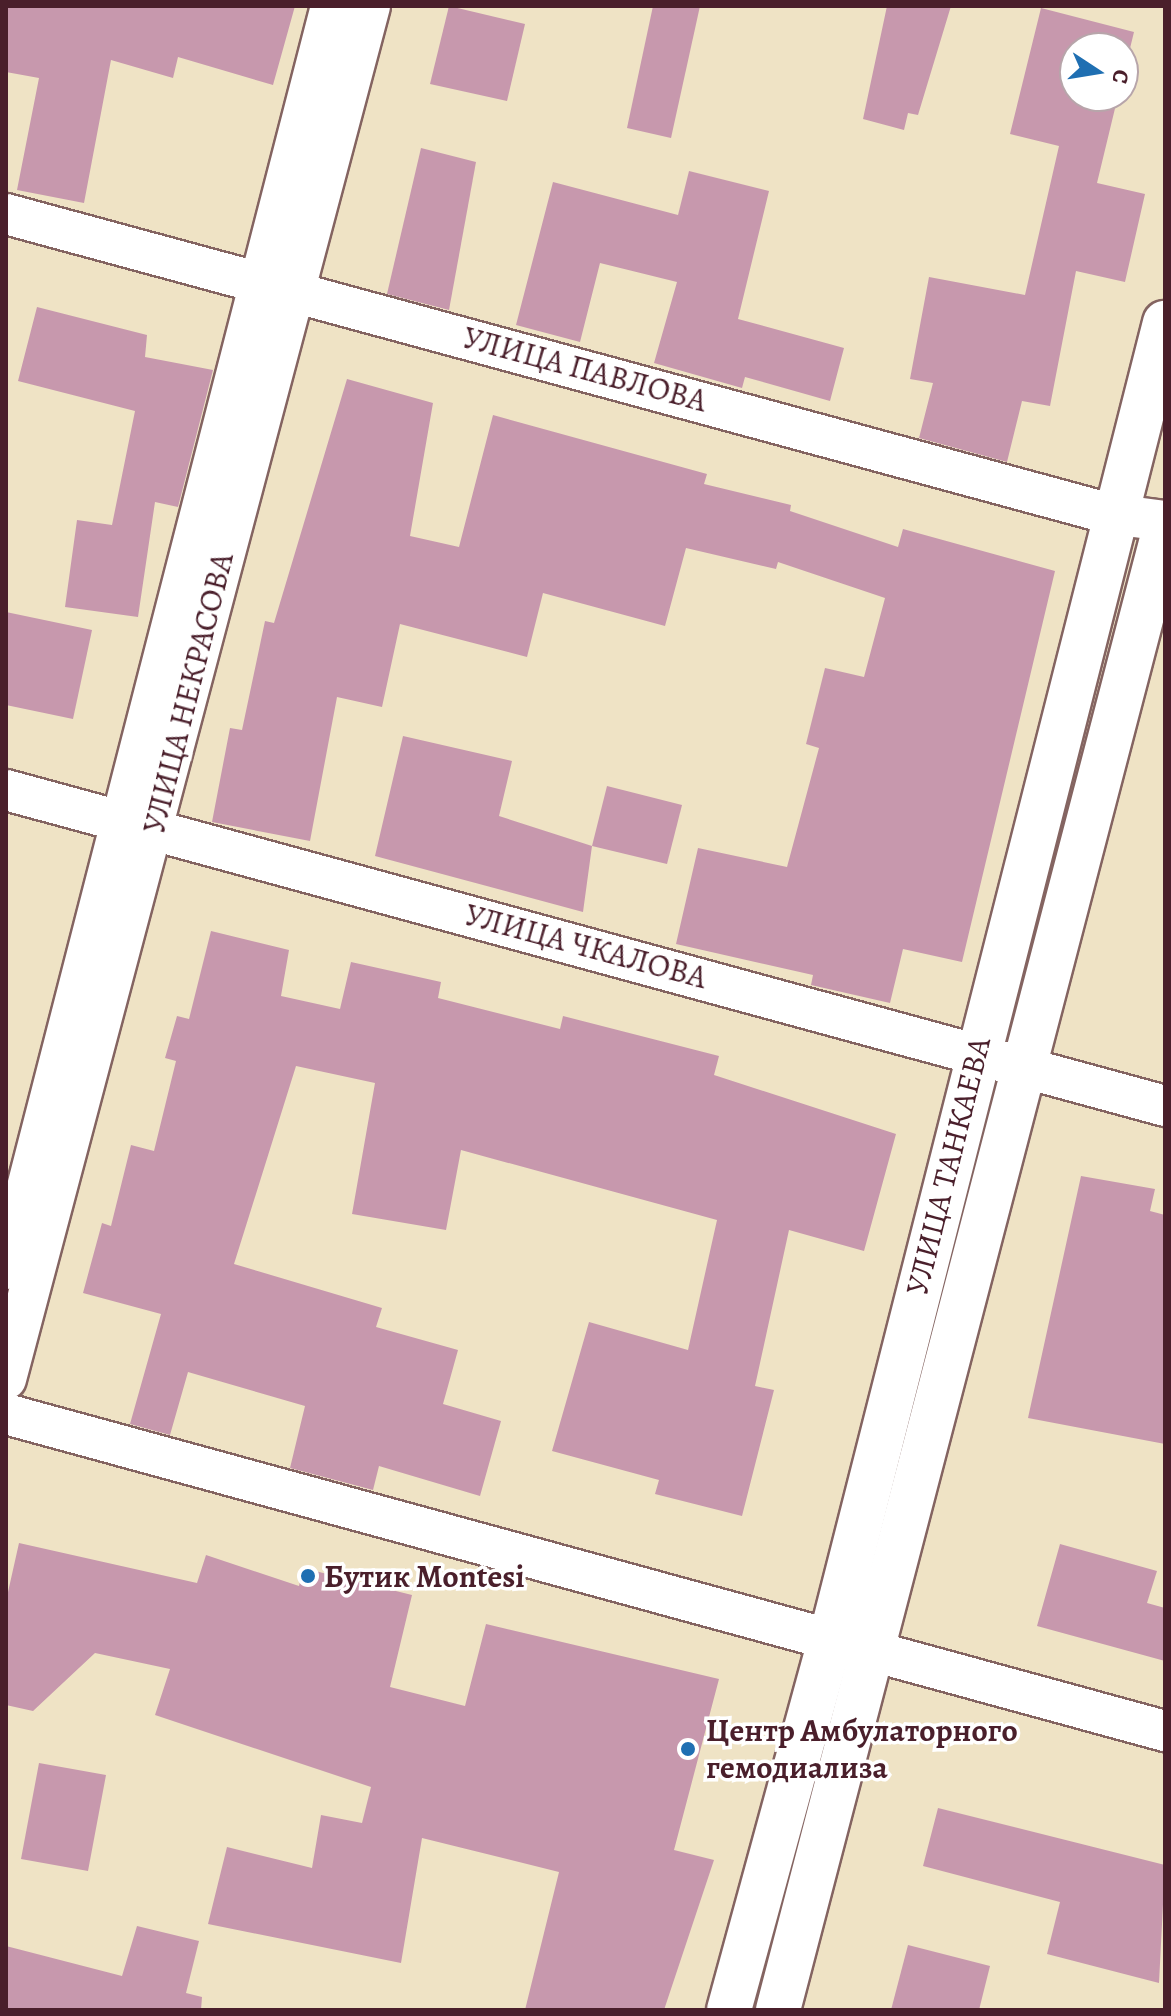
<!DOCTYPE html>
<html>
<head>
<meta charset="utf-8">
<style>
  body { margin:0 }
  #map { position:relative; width:1171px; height:2016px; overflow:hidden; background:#efe3c5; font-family:Alegreya,serif }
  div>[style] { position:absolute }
  .building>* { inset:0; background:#c798ad }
  .roads { filter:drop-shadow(2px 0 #846461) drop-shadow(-2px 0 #846461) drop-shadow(0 2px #846461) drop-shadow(0 -2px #846461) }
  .street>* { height:40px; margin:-20px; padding:0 20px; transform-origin:20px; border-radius:20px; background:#fff }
  .secondary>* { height:44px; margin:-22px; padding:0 22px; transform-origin:22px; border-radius:22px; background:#fff }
  .dots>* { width:22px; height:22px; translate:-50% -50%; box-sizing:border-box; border:4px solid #fff; border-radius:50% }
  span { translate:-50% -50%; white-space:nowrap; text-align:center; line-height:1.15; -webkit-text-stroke:7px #fff; paint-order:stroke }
  .street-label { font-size:32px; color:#4a1f2b }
  .poi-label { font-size:32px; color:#4a1f2b; font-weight:700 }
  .left { translate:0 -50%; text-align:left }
  .frame { position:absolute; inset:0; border:8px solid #4a1f2b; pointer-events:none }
  .north { position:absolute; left:1059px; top:32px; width:80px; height:80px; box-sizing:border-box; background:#fff; border:2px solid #b7a5aa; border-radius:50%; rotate:102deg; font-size:22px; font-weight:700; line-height:32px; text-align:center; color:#4a1f2b }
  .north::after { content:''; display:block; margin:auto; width:28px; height:36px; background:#1f6fb2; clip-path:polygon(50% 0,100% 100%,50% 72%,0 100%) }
</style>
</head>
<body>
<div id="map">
  <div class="building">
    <div style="clip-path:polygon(6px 6px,295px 6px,273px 85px,178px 57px,173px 78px,111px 60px,84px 203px,17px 190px,39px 78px,6px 72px)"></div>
    <div style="clip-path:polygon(449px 6px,525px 24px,507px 101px,430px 84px)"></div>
    <div style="clip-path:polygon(653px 6px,700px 6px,671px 138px,627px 128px)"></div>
    <div style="clip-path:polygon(887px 6px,951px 6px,918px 115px,908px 113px,904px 130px,863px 119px)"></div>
    <div style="clip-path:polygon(1041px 8px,1134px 32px,1123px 77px,1123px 48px,1075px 48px,1075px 96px,1118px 96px,1097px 183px,1145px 194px,1125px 282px,1076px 271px,1050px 406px,1022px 401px,1007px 462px,919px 438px,933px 383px,910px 379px,929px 277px,1025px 295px,1059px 146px,1010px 134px)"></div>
    <div style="clip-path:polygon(421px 148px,476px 162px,449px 310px,387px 294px)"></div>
    <div style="clip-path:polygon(689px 171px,769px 191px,738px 319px,844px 348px,830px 401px,745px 377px,742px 388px,654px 363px,677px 282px,600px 263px,580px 342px,516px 325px,553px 182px,678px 215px)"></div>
    <div style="clip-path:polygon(37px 307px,147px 335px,145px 357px,213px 370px,178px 507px,155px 502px,138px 617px,65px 607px,77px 520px,112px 525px,135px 411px,18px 381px)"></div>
    <div style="clip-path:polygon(347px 379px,433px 403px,410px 536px,459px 547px,493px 415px,707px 474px,704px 484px,791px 505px,790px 511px,898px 547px,903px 529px,1055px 571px,962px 962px,903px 949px,890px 1003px,811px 985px,813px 975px,676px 944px,698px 848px,787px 867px,819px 748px,806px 744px,825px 668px,864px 677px,885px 598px,778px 562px,776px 569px,686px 548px,665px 626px,543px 593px,527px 657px,400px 624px,382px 707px,337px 697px,310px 841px,212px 822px,230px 728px,242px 730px,265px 621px,274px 623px)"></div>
    <div style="clip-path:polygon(6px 612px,92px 630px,73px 719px,6px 705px)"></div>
    <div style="clip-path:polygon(403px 736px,512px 761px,499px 816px,592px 846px,583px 912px,375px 856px)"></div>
    <div style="clip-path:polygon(607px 786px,682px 805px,667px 864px,592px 846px)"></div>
    <div style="clip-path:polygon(211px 931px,289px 950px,281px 996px,340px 1009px,351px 962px,441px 982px,438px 998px,560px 1029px,563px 1016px,719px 1056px,714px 1075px,896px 1134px,864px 1251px,789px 1230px,755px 1386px,774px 1390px,742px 1516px,655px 1494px,659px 1480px,552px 1451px,589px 1322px,688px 1350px,717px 1220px,461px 1150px,446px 1230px,352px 1214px,375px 1083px,296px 1066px,234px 1264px,382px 1308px,376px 1327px,458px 1350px,443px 1404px,501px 1421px,480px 1496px,379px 1466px,373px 1490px,290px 1468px,305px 1406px,188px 1372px,170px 1435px,130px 1424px,161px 1314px,83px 1293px,102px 1223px,111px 1226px,131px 1145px,154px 1151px,176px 1061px,165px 1058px,177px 1016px,189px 1019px)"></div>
    <div style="clip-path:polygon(1081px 1176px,1155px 1189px,1150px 1211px,1165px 1215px,1165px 1444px,1028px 1418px)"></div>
    <div style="clip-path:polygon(19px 1543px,197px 1583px,206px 1555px,299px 1586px,303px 1568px,412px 1595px,390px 1687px,465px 1706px,486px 1624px,719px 1679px,674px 1850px,714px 1860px,664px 2010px,525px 2010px,559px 1872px,422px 1838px,401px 1963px,208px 1924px,227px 1847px,312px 1868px,321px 1815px,362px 1823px,371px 1787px,155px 1715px,170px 1669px,95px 1653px,33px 1711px,6px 1705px,6px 1601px)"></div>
    <div style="clip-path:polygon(1060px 1544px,1157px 1571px,1147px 1603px,1165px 1608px,1165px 1661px,1037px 1626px)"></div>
    <div style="clip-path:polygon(39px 1763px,106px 1775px,88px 1871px,21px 1859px)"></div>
    <div style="clip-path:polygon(938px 1808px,1165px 1865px,1159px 1983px,1047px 1954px,1060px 1902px,923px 1866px)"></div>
    <div style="clip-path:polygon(137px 1926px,199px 1941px,186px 1993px,202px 1997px,201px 2010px,6px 2010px,6px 1946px,122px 1976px)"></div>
    <div style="clip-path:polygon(908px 1945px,990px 1966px,979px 2010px,891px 2010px)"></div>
  </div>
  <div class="roads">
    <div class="street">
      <div style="left:6px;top:214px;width:1145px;rotate:15.19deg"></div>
      <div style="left:1111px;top:514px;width:54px;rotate:7.4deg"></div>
      <div style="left:6px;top:790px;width:1201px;rotate:15.25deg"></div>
      <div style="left:6px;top:1269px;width:1304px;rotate:-75.57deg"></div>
      <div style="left:6px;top:1379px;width:1420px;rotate:-75.15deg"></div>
      <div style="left:6px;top:1414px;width:1202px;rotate:15.3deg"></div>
    </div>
    <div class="secondary">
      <div style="left:729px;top:2010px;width:386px;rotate:-74.7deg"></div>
      <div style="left:831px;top:1638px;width:1357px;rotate:-75.75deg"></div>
      <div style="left:778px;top:2010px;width:1533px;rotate:-75.37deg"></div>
    </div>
  </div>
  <div class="dots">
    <div style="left:308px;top:1576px;background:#1f6fb2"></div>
    <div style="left:688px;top:1749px;background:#1f6fb2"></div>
  </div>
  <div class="street-label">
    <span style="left:585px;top:369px;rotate:15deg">УЛИЦА ПАВЛОВА</span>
    <span style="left:188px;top:693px;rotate:-76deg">УЛИЦА НЕКРАСОВА</span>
    <span style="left:586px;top:946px;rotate:15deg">УЛИЦА ЧКАЛОВА</span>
    <span style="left:948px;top:1166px;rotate:-76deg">УЛИЦА ТАНКАЕВА</span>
  </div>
  <div class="poi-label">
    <span class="left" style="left:324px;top:1576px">Бутик Montesi</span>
    <span class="left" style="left:706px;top:1749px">Центр Амбулаторного<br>гемодиализа</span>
  </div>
  <div class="frame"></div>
  <div class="north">С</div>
</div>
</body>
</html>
